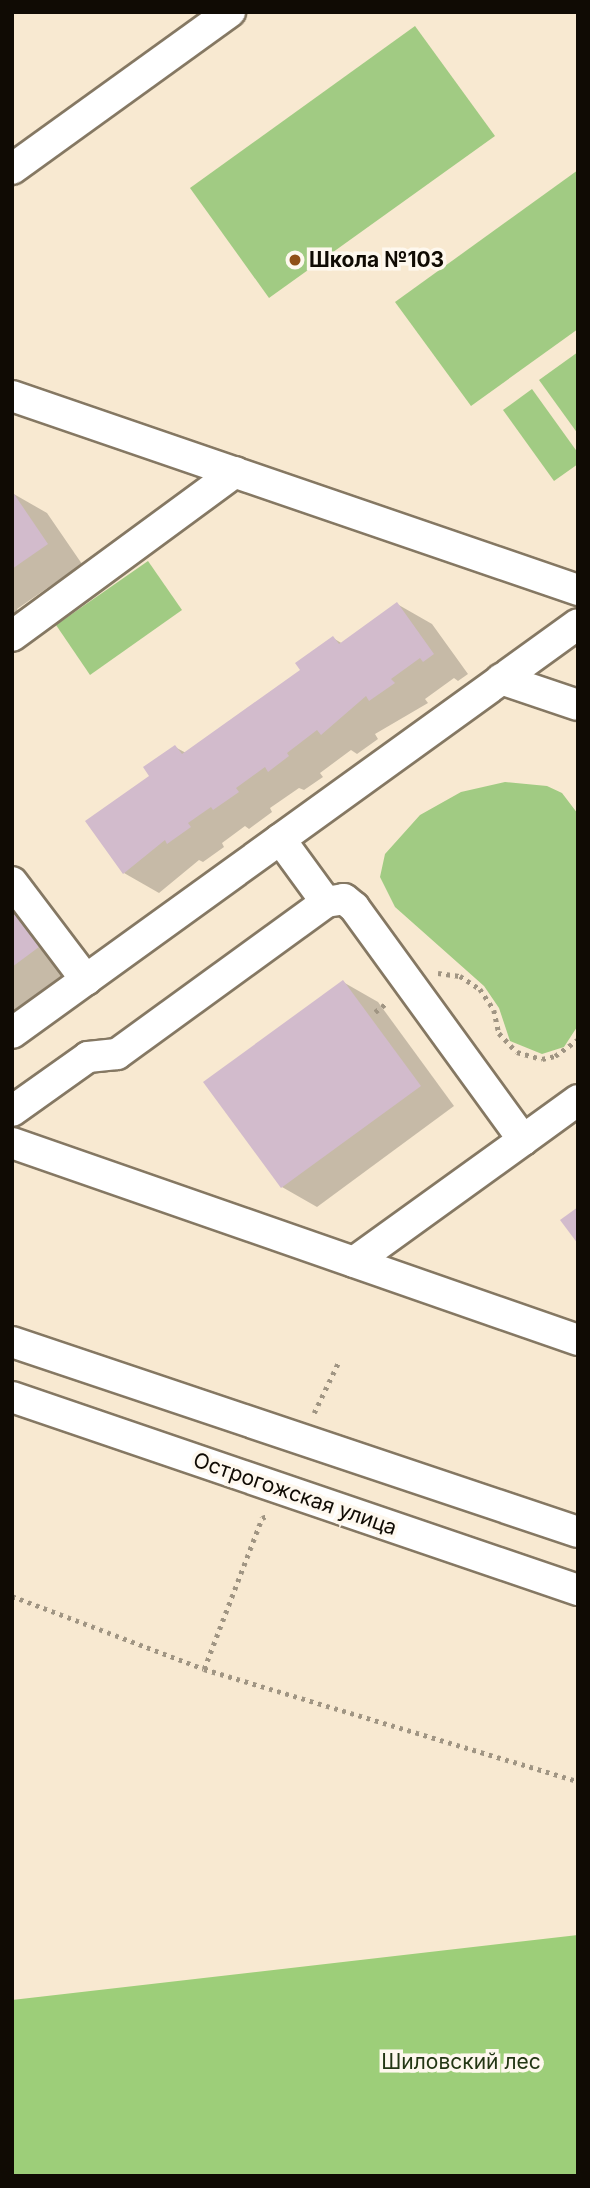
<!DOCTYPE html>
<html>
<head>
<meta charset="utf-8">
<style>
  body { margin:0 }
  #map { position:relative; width:590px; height:2188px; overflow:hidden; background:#f8e9d1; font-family:Inter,sans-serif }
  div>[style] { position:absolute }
  .green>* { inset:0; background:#a1cb83 }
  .forest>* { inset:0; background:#9dce79 }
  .shadow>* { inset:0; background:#0003 }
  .building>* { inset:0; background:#d2bbcc }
  .path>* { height:4.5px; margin-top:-2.25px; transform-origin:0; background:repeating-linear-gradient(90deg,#a09583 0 3.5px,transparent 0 8.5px) }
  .roads { filter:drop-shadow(2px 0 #857863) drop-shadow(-2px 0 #857863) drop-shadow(0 2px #857863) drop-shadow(0 -2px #857863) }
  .minor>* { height:30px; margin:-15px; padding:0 15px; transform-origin:15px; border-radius:15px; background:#fff }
  .dots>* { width:19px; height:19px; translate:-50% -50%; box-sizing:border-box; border:4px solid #fef8ee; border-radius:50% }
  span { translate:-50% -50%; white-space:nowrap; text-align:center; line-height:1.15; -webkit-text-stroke:7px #fef8ee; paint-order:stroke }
  .poi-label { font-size:21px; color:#100b04; font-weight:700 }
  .left { translate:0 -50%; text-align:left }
  .street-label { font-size:21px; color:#100b04 }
  .park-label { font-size:21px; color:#233614 }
  .frame { position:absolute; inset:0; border:14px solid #100b04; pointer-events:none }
</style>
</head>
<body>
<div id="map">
  <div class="green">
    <div style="clip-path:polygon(415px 26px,495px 136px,269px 298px,190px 188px)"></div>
    <div style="clip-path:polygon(578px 170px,578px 329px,471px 406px,395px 302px)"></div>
    <div style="clip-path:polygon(578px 352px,578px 434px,539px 380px)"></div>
    <div style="clip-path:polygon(532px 389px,578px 453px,578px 464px,554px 481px,503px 410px)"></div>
    <div style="clip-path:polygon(148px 561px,182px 610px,90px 675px,56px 625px)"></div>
    <div style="clip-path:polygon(505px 782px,547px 786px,562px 793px,578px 814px,577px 1027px,564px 1047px,542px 1054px,510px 1041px,499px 1008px,484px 986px,395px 907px,380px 877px,385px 854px,420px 815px,461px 792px)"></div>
  </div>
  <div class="forest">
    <div style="clip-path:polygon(578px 1935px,578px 2176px,12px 2176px,12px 2000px)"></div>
  </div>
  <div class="shadow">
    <div style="clip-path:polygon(12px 493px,47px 513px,82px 564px,17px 609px,23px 618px,12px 625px)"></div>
    <div style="clip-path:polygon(397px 604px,432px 624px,468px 674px,458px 681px,454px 678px,425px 699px,428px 703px,375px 734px,378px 739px,357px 754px,351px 750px,320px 773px,323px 777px,304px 790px,299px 788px,270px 808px,272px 812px,249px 829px,245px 826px,222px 843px,224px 847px,203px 862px,199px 860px,159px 893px,124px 873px,152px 776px,175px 747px,186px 753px,303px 670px,333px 638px,343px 644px)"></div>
    <div style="clip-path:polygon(12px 886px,72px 968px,12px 1012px)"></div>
    <div style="clip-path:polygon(343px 982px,378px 1002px,454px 1106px,317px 1207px,282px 1187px)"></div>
  </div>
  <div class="building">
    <div style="clip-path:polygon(12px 491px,48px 544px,12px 569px)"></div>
    <div style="clip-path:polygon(397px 602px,434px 654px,423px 662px,420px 658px,391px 679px,395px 683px,369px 701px,366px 696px,321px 735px,317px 730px,287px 753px,289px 756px,268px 772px,265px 767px,236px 788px,239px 792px,213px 810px,211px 807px,188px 823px,191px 827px,167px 844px,165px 840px,123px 874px,85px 821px,149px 776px,143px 767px,175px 745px,182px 754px,300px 670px,295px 663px,333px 636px,339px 644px)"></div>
    <div style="clip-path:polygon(12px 911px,39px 947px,12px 967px)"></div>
    <div style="clip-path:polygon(343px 980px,421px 1086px,281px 1188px,203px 1082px)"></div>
    <div style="clip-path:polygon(578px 1207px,578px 1244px,560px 1220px)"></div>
  </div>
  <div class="path">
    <div style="left:438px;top:973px;width:22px;rotate:8deg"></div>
    <div style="left:460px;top:976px;width:24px;rotate:33deg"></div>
    <div style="left:480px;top:989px;width:25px;rotate:56deg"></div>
    <div style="left:494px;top:1010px;width:24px;rotate:78deg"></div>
    <div style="left:499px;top:1033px;width:26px;rotate:47deg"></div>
    <div style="left:517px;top:1052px;width:26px;rotate:16deg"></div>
    <div style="left:542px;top:1059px;width:13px;rotate:-13deg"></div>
    <div style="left:555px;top:1056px;width:29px;rotate:-36deg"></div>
    <div style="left:375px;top:1012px;width:16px;rotate:-38deg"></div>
    <div style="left:314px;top:1413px;width:58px;rotate:-64.3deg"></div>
    <div style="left:12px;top:1596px;width:205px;rotate:20.8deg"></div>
    <div style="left:204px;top:1669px;width:390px;rotate:16.7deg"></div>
    <div style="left:204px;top:1669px;width:162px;rotate:-69deg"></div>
    <div style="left:262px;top:1518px;width:5px;rotate:-22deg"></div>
  </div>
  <div class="roads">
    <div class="minor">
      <div style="left:12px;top:169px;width:269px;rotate:-35.8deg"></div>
      <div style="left:12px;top:396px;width:598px;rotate:18.92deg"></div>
      <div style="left:12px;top:636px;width:277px;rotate:-36.3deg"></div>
      <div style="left:501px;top:679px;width:81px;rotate:18.7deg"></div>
      <div style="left:280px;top:839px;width:78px;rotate:53.9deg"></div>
      <div style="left:326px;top:902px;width:18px;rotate:-9deg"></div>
      <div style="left:344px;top:899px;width:13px;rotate:39deg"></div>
      <div style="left:354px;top:907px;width:288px;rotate:54deg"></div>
      <div style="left:523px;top:1140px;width:68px;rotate:-36deg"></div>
      <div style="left:12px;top:882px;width:123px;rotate:52.9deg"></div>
      <div style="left:12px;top:1033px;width:698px;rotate:-35.85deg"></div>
      <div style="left:12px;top:1111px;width:93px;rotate:-35.4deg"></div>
      <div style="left:88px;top:1057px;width:29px;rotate:-6deg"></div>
      <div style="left:117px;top:1054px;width:258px;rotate:-36deg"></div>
      <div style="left:12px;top:1143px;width:599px;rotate:19.19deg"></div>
      <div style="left:354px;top:1262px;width:208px;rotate:-35.8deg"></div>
      <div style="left:12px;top:1342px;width:597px;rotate:18.56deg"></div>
      <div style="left:12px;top:1397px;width:598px;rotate:18.83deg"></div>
    </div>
  </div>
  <div class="dots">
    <div style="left:295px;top:260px;background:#905018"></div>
  </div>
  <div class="poi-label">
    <span class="left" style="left:309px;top:260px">Школа №103</span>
  </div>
  <div class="street-label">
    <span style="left:295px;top:1494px;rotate:19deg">Острогожская улица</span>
  </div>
  <div class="park-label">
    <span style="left:461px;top:2062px">Шиловский лес</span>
  </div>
  <div class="frame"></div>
</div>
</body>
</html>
